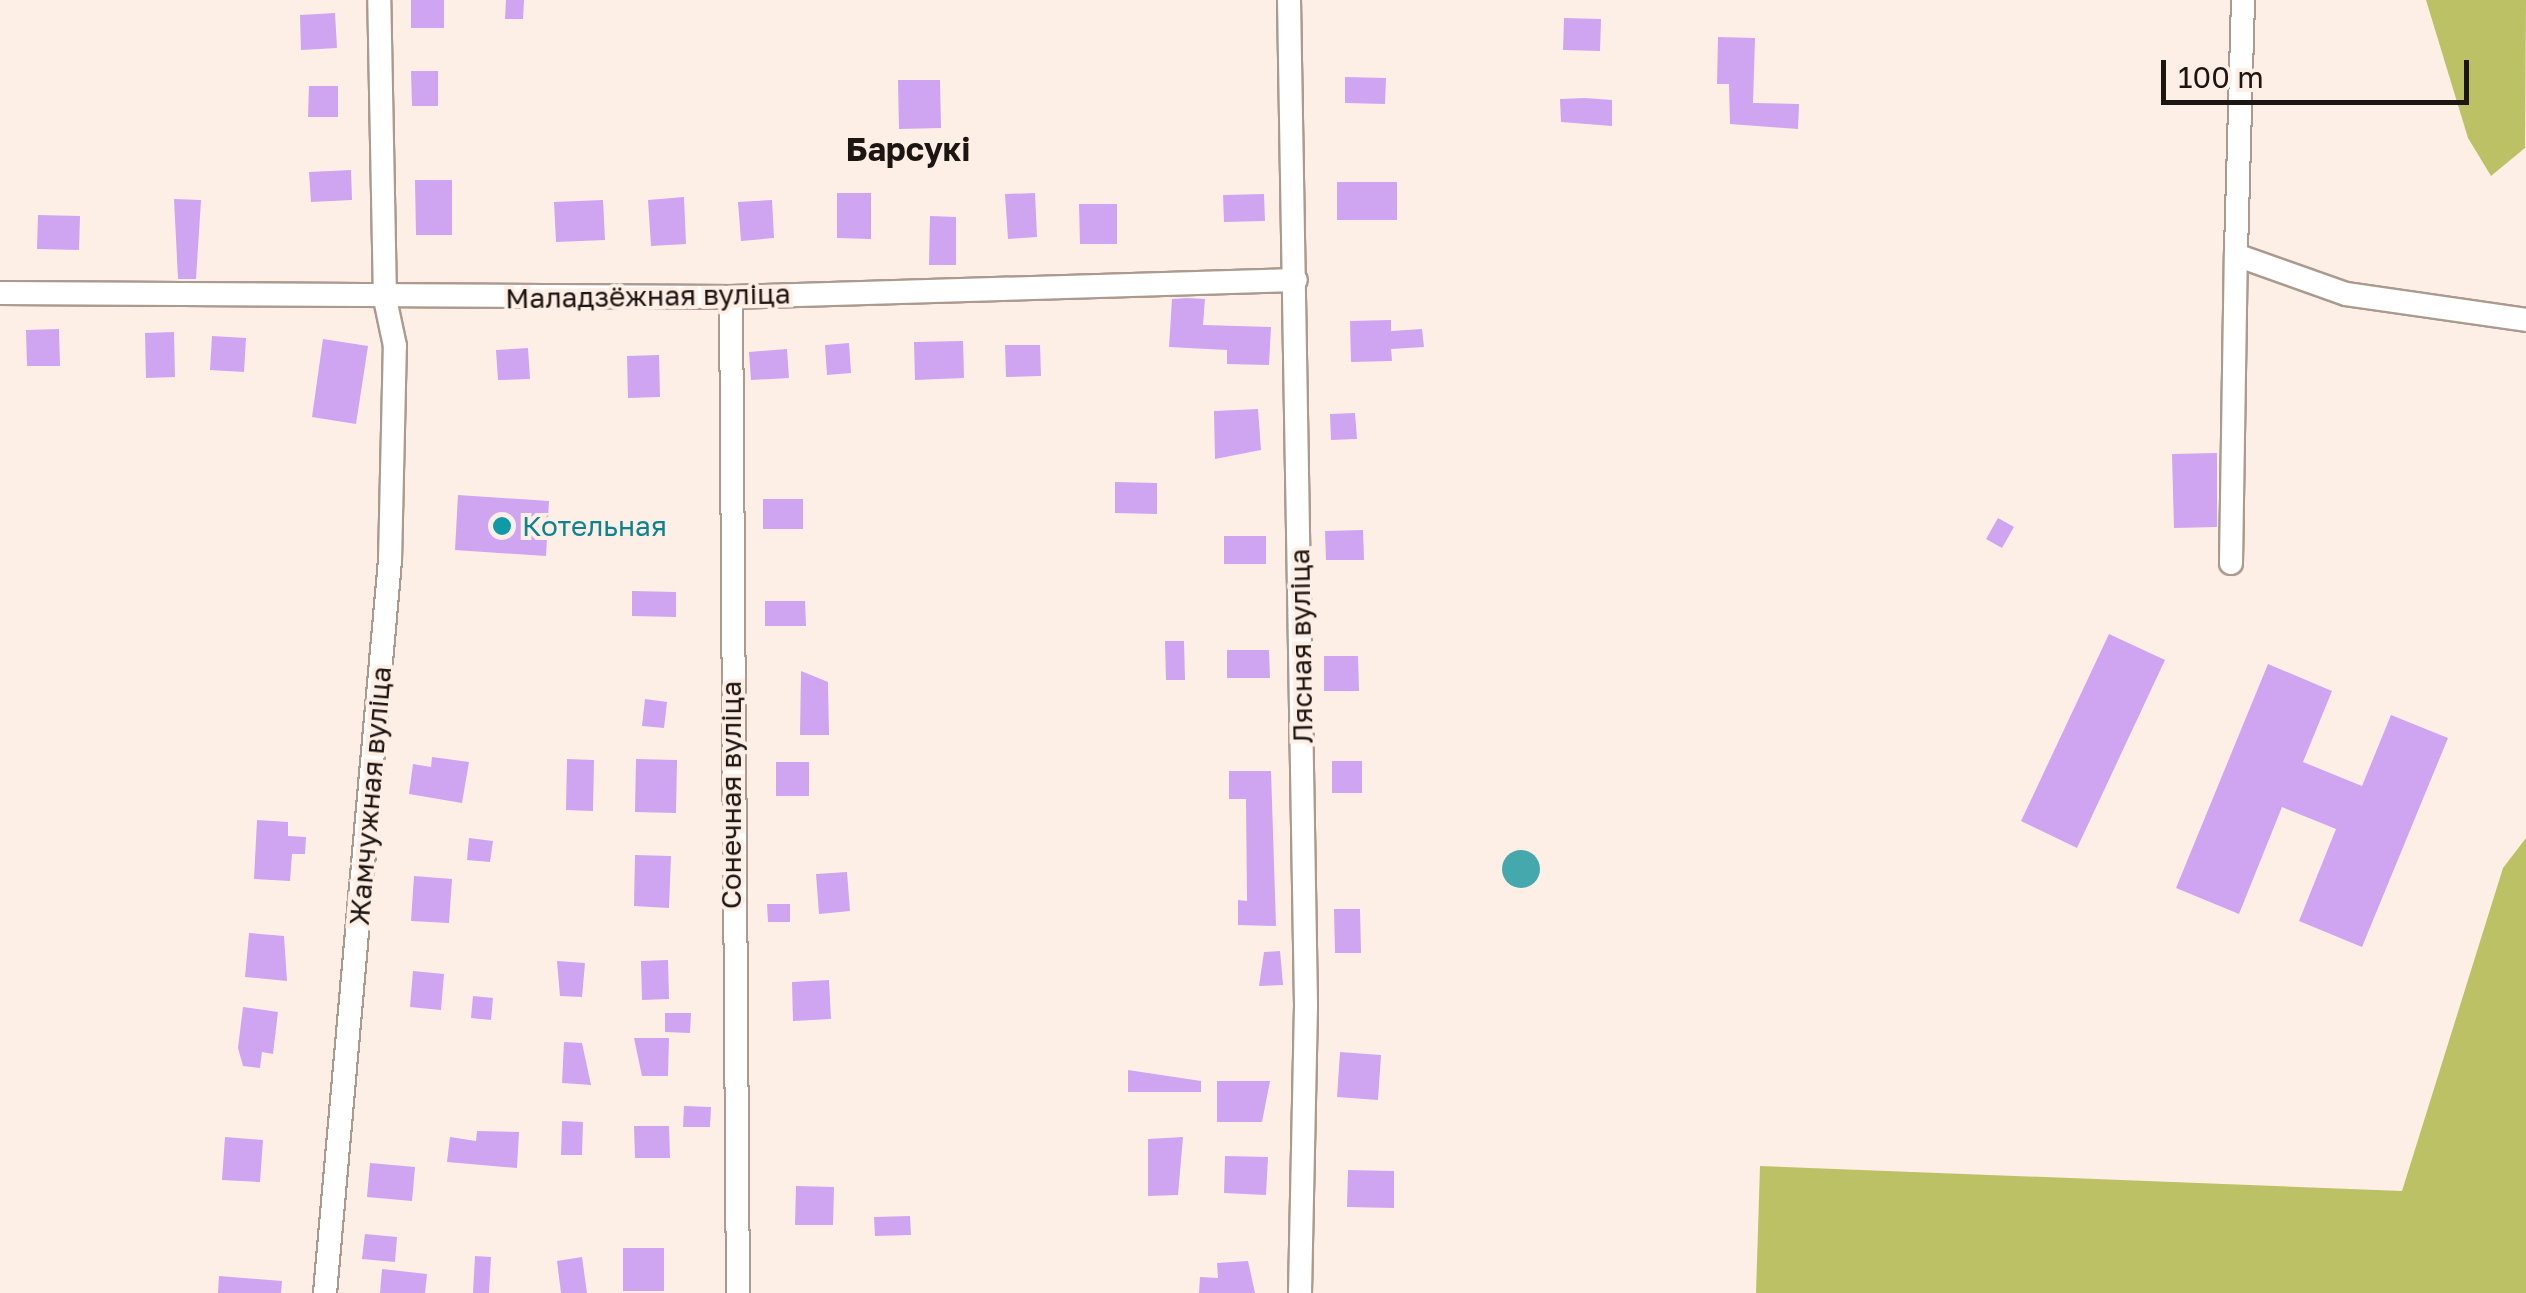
<!DOCTYPE html>
<html>
<head>
<meta charset="utf-8">
<style>
  body { margin:0 }
  #map { position:relative; width:2526px; height:1293px; overflow:hidden; background:#feefe6; font-family:"Golos Text",sans-serif }
  div>[style] { position:absolute }
  .forest>* { inset:0; background:#bdc166 }
  .water>* { inset:0; background:#44a8ad }
  .round { border-radius:50% }
  .building>* { inset:0; background:#cfa4f1 }
  .roads { filter:drop-shadow(2px 0 #ab9a8f) drop-shadow(-2px 0 #ab9a8f) drop-shadow(0 2px #ab9a8f) drop-shadow(0 -2px #ab9a8f) }
  .minor>* { height:22px; margin:-11px; padding:0 11px; transform-origin:11px; border-radius:11px; background:#fff }
  .dots>* { width:28px; height:28px; translate:-50% -50%; box-sizing:border-box; border:5px solid #feefe6; border-radius:50% }
  span { translate:-50% -50%; white-space:nowrap; text-align:center; line-height:1.15; -webkit-text-stroke:8px #feefe6; paint-order:stroke }
  .street-label { font-size:28px; color:#1c1511 }
  .culture-label { font-size:28px; color:#0d838f }
  .left { translate:0 -50%; text-align:left }
  .quarter-label { font-size:32px; color:#1c1511; font-weight:700 }
  .scale { position:absolute; left:2161px; top:60px; width:308px; height:45px; box-sizing:border-box; border:5px solid #1c1511; border-top:0; padding-left:12px; font-size:30px; line-height:35px; white-space:nowrap; color:#1c1511; -webkit-text-stroke:8px #feefe6; paint-order:stroke }
</style>
</head>
<body>
<div id="map">
  <div class="forest">
    <div style="clip-path:polygon(2426px 0,2526px 0,2525px 148px,2491px 176px,2468px 138px)"></div>
    <div style="clip-path:polygon(2526px 838px,2526px 1293px,1756px 1293px,1760px 1166px,2402px 1191px,2503px 868px)"></div>
  </div>
  <div class="water">
    <div class="round" style="left:1502px;top:850px;width:38px;height:38px"></div>
  </div>
  <div class="building">
    <div style="clip-path:polygon(411px 0,444px 0,444px 28px,411px 28px)"></div>
    <div style="clip-path:polygon(506px 0,524px 0,523px 19px,505px 19px)"></div>
    <div style="clip-path:polygon(335px 13px,337px 48px,301px 50px,300px 15px)"></div>
    <div style="clip-path:polygon(1564px 18px,1601px 19px,1600px 51px,1563px 50px)"></div>
    <div style="clip-path:polygon(1718px 37px,1755px 38px,1753px 103px,1799px 104px,1798px 129px,1730px 124px,1729px 84px,1717px 84px)"></div>
    <div style="clip-path:polygon(411px 71px,438px 71px,438px 106px,412px 106px)"></div>
    <div style="clip-path:polygon(1345px 77px,1386px 78px,1385px 104px,1345px 103px)"></div>
    <div style="clip-path:polygon(898px 80px,940px 80px,941px 128px,899px 129px)"></div>
    <div style="clip-path:polygon(309px 86px,338px 86px,338px 117px,308px 117px)"></div>
    <div style="clip-path:polygon(1585px 98px,1612px 100px,1612px 126px,1561px 122px,1560px 99px)"></div>
    <div style="clip-path:polygon(351px 170px,352px 200px,311px 202px,309px 172px)"></div>
    <div style="clip-path:polygon(415px 180px,452px 180px,452px 235px,416px 235px)"></div>
    <div style="clip-path:polygon(1337px 182px,1397px 182px,1397px 220px,1337px 220px)"></div>
    <div style="clip-path:polygon(837px 193px,871px 193px,871px 239px,837px 238px)"></div>
    <div style="clip-path:polygon(1035px 193px,1037px 237px,1008px 239px,1005px 194px)"></div>
    <div style="clip-path:polygon(1264px 194px,1265px 221px,1224px 222px,1223px 195px)"></div>
    <div style="clip-path:polygon(684px 197px,686px 244px,651px 246px,648px 200px)"></div>
    <div style="clip-path:polygon(174px 199px,201px 200px,196px 279px,178px 279px)"></div>
    <div style="clip-path:polygon(603px 200px,605px 240px,556px 242px,554px 202px)"></div>
    <div style="clip-path:polygon(772px 200px,774px 238px,741px 241px,738px 202px)"></div>
    <div style="clip-path:polygon(1079px 204px,1117px 204px,1117px 244px,1080px 244px)"></div>
    <div style="clip-path:polygon(38px 215px,80px 216px,79px 250px,37px 249px)"></div>
    <div style="clip-path:polygon(930px 216px,956px 217px,956px 265px,929px 265px)"></div>
    <div style="clip-path:polygon(1187px 298px,1205px 299px,1203px 325px,1271px 327px,1269px 365px,1227px 364px,1227px 350px,1169px 347px,1172px 299px)"></div>
    <div style="clip-path:polygon(1391px 320px,1391px 331px,1422px 329px,1424px 347px,1391px 349px,1392px 361px,1351px 362px,1350px 321px)"></div>
    <div style="clip-path:polygon(59px 329px,60px 366px,27px 366px,26px 330px)"></div>
    <div style="clip-path:polygon(174px 332px,175px 377px,146px 378px,145px 333px)"></div>
    <div style="clip-path:polygon(212px 336px,246px 338px,244px 372px,210px 370px)"></div>
    <div style="clip-path:polygon(323px 339px,368px 346px,356px 424px,312px 417px)"></div>
    <div style="clip-path:polygon(963px 341px,964px 378px,915px 380px,914px 342px)"></div>
    <div style="clip-path:polygon(849px 343px,851px 373px,827px 375px,825px 345px)"></div>
    <div style="clip-path:polygon(1005px 345px,1040px 345px,1041px 376px,1006px 377px)"></div>
    <div style="clip-path:polygon(528px 348px,530px 379px,498px 380px,496px 350px)"></div>
    <div style="clip-path:polygon(787px 349px,789px 378px,751px 380px,749px 352px)"></div>
    <div style="clip-path:polygon(659px 355px,660px 397px,628px 398px,627px 356px)"></div>
    <div style="clip-path:polygon(1258px 409px,1261px 450px,1215px 459px,1214px 411px)"></div>
    <div style="clip-path:polygon(1355px 413px,1357px 439px,1331px 440px,1330px 414px)"></div>
    <div style="clip-path:polygon(2217px 453px,2217px 527px,2174px 528px,2172px 454px)"></div>
    <div style="clip-path:polygon(1115px 482px,1157px 483px,1157px 514px,1115px 513px)"></div>
    <div style="clip-path:polygon(458px 495px,549px 501px,546px 556px,455px 550px)"></div>
    <div style="clip-path:polygon(763px 499px,803px 499px,803px 529px,763px 529px)"></div>
    <div style="clip-path:polygon(1998px 518px,2014px 527px,2002px 548px,1986px 539px)"></div>
    <div style="clip-path:polygon(1363px 530px,1364px 560px,1326px 560px,1325px 531px)"></div>
    <div style="clip-path:polygon(1224px 536px,1266px 536px,1266px 564px,1224px 564px)"></div>
    <div style="clip-path:polygon(632px 591px,676px 592px,676px 617px,632px 616px)"></div>
    <div style="clip-path:polygon(765px 601px,805px 601px,806px 626px,765px 626px)"></div>
    <div style="clip-path:polygon(2109px 634px,2165px 660px,2077px 848px,2021px 821px)"></div>
    <div style="clip-path:polygon(1165px 641px,1184px 641px,1185px 680px,1166px 680px)"></div>
    <div style="clip-path:polygon(1227px 650px,1269px 650px,1270px 678px,1227px 678px)"></div>
    <div style="clip-path:polygon(1324px 656px,1358px 656px,1359px 691px,1324px 691px)"></div>
    <div style="clip-path:polygon(2268px 664px,2332px 691px,2303px 762px,2362px 786px,2391px 715px,2448px 738px,2362px 947px,2299px 921px,2336px 829px,2282px 807px,2239px 914px,2176px 888px)"></div>
    <div style="clip-path:polygon(801px 671px,828px 682px,829px 735px,800px 735px)"></div>
    <div style="clip-path:polygon(645px 699px,667px 702px,664px 728px,642px 726px)"></div>
    <div style="clip-path:polygon(432px 757px,469px 762px,462px 803px,409px 794px,413px 764px,431px 767px)"></div>
    <div style="clip-path:polygon(567px 759px,594px 760px,593px 811px,566px 810px)"></div>
    <div style="clip-path:polygon(636px 759px,677px 760px,676px 813px,635px 812px)"></div>
    <div style="clip-path:polygon(1332px 761px,1362px 761px,1362px 793px,1332px 793px)"></div>
    <div style="clip-path:polygon(776px 762px,809px 762px,809px 796px,776px 796px)"></div>
    <div style="clip-path:polygon(1229px 771px,1271px 771px,1276px 926px,1238px 925px,1238px 900px,1247px 901px,1246px 799px,1229px 799px)"></div>
    <div style="clip-path:polygon(257px 820px,288px 822px,288px 836px,306px 837px,305px 854px,292px 854px,290px 881px,254px 879px)"></div>
    <div style="clip-path:polygon(469px 838px,493px 841px,490px 862px,467px 860px)"></div>
    <div style="clip-path:polygon(635px 855px,671px 856px,669px 908px,634px 906px)"></div>
    <div style="clip-path:polygon(847px 872px,850px 911px,819px 914px,816px 874px)"></div>
    <div style="clip-path:polygon(414px 876px,452px 879px,449px 923px,411px 921px)"></div>
    <div style="clip-path:polygon(767px 904px,790px 904px,790px 922px,768px 922px)"></div>
    <div style="clip-path:polygon(1334px 909px,1360px 909px,1361px 953px,1335px 953px)"></div>
    <div style="clip-path:polygon(249px 933px,284px 936px,287px 981px,245px 977px)"></div>
    <div style="clip-path:polygon(1280px 951px,1283px 985px,1259px 986px,1264px 952px)"></div>
    <div style="clip-path:polygon(668px 960px,669px 999px,642px 1000px,641px 961px)"></div>
    <div style="clip-path:polygon(557px 961px,585px 963px,582px 997px,560px 996px)"></div>
    <div style="clip-path:polygon(413px 971px,444px 974px,441px 1010px,410px 1007px)"></div>
    <div style="clip-path:polygon(829px 980px,831px 1019px,793px 1021px,792px 982px)"></div>
    <div style="clip-path:polygon(473px 996px,493px 998px,491px 1020px,471px 1018px)"></div>
    <div style="clip-path:polygon(243px 1007px,278px 1012px,273px 1054px,262px 1052px,260px 1068px,243px 1066px,238px 1048px)"></div>
    <div style="clip-path:polygon(665px 1013px,691px 1013px,690px 1033px,665px 1032px)"></div>
    <div style="clip-path:polygon(634px 1038px,669px 1038px,668px 1076px,642px 1076px)"></div>
    <div style="clip-path:polygon(564px 1042px,582px 1043px,591px 1085px,562px 1083px)"></div>
    <div style="clip-path:polygon(1340px 1052px,1381px 1055px,1378px 1100px,1337px 1097px)"></div>
    <div style="clip-path:polygon(1128px 1070px,1201px 1081px,1201px 1092px,1128px 1092px)"></div>
    <div style="clip-path:polygon(1217px 1081px,1270px 1081px,1262px 1122px,1217px 1122px)"></div>
    <div style="clip-path:polygon(684px 1106px,711px 1107px,710px 1127px,683px 1127px)"></div>
    <div style="clip-path:polygon(562px 1121px,583px 1122px,582px 1155px,561px 1155px)"></div>
    <div style="clip-path:polygon(634px 1126px,669px 1126px,670px 1158px,635px 1158px)"></div>
    <div style="clip-path:polygon(477px 1131px,519px 1132px,517px 1168px,447px 1162px,450px 1137px,476px 1141px)"></div>
    <div style="clip-path:polygon(225px 1137px,263px 1140px,260px 1182px,222px 1180px)"></div>
    <div style="clip-path:polygon(1183px 1137px,1178px 1195px,1148px 1196px,1148px 1139px)"></div>
    <div style="clip-path:polygon(1225px 1156px,1268px 1157px,1266px 1195px,1224px 1193px)"></div>
    <div style="clip-path:polygon(370px 1163px,415px 1167px,412px 1201px,367px 1197px)"></div>
    <div style="clip-path:polygon(1348px 1170px,1394px 1171px,1394px 1208px,1347px 1207px)"></div>
    <div style="clip-path:polygon(796px 1186px,834px 1187px,833px 1225px,795px 1225px)"></div>
    <div style="clip-path:polygon(910px 1216px,911px 1235px,875px 1236px,874px 1217px)"></div>
    <div style="clip-path:polygon(365px 1234px,397px 1237px,395px 1262px,362px 1259px)"></div>
    <div style="clip-path:polygon(623px 1248px,664px 1248px,664px 1291px,623px 1291px)"></div>
    <div style="clip-path:polygon(475px 1256px,491px 1257px,489px 1293px,473px 1293px)"></div>
    <div style="clip-path:polygon(582px 1257px,587px 1293px,561px 1293px,557px 1261px)"></div>
    <div style="clip-path:polygon(1248px 1261px,1255px 1293px,1199px 1293px,1200px 1277px,1218px 1278px,1217px 1263px)"></div>
    <div style="clip-path:polygon(382px 1269px,427px 1274px,425px 1293px,380px 1293px)"></div>
    <div style="clip-path:polygon(219px 1276px,282px 1281px,281px 1293px,218px 1293px)"></div>
  </div>
  <div class="roads">
    <div class="minor">
      <div style="left:1289px;top:0;width:1006px;rotate:89.03deg"></div>
      <div style="left:1306px;top:1006px;width:287px;rotate:91.2deg"></div>
      <div style="left:2243px;top:0;width:255px;rotate:91.6deg"></div>
      <div style="left:2236px;top:255px;width:117px;rotate:19.5deg"></div>
      <div style="left:2346px;top:294px;width:182px;rotate:8.2deg"></div>
      <div style="left:0;top:293px;width:731px;rotate:0.31deg"></div>
      <div style="left:731px;top:297px;width:565px;rotate:-1.72deg"></div>
      <div style="left:731px;top:297px;width:996px;rotate:89.6deg"></div>
      <div style="left:2231px;top:563px;width:308px;rotate:-89.1deg"></div>
      <div style="left:325px;top:1293px;width:735px;rotate:-84.93deg"></div>
      <div style="left:390px;top:561px;width:215px;rotate:-88.7deg"></div>
      <div style="left:395px;top:346px;width:48px;rotate:-102deg"></div>
      <div style="left:385px;top:299px;width:299px;rotate:-91.1deg"></div>
    </div>
  </div>
  <div class="dots">
    <div style="left:502px;top:526px;background:#0f9aa8"></div>
  </div>
  <div class="street-label">
    <span style="left:648px;top:296px;rotate:-1deg">Маладзёжная вуліца</span>
    <span style="left:1301px;top:646px;rotate:-91deg">Лясная вуліца</span>
    <span style="left:731px;top:795px;rotate:-90deg">Сонечная вуліца</span>
    <span style="left:370px;top:796px;rotate:-85deg">Жамчужная вуліца</span>
  </div>
  <div class="culture-label">
    <span class="left" style="left:522px;top:526px">Котельная</span>
  </div>
  <div class="quarter-label">
    <span style="left:908px;top:149px">Барсукі</span>
  </div>
  <div class="scale">100 m</div>
</div>
</body>
</html>
